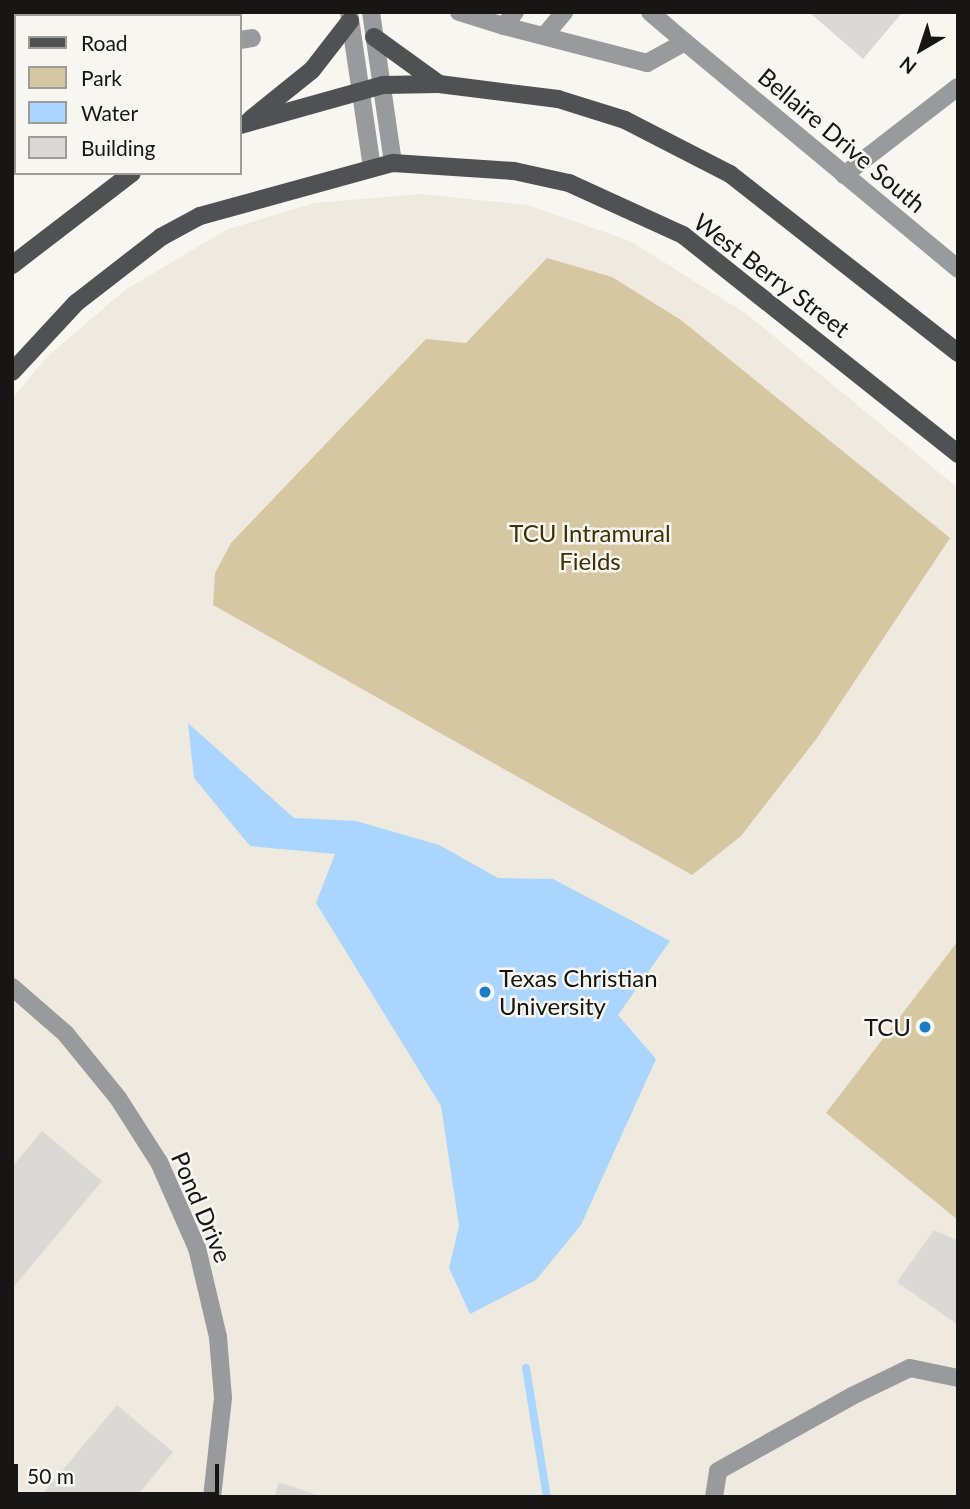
<!DOCTYPE html>
<html>
<head>
<meta charset="utf-8">
<style>
  body { margin:0 }
  #map { position:relative; width:970px; height:1509px; overflow:hidden; background:#f7f6f1; font-family:Lato,sans-serif }
  div>[style] { position:absolute }
  .built>* { inset:0; background:#eeeadf }
  .green>* { inset:0; background:#d4c7a2 }
  .water>* { inset:0; background:#a9d5ff }
  .stream>* { height:8px; margin:-4px; padding:0 4px; transform-origin:4px; border-radius:4px; background:#a9d5ff }
  .building>* { inset:0; background:#dad9d5 }
  .minor>* { height:18px; margin:-9px; padding:0 9px; transform-origin:9px; border-radius:9px; background:#999a9c }
  .major>* { height:18px; margin:-9px; padding:0 9px; transform-origin:9px; border-radius:9px; background:#4f5153 }
  .dots>* { width:19px; height:19px; translate:-50% -50%; box-sizing:border-box; border:4px solid #f7f6f1; border-radius:50% }
  span { translate:-50% -50%; white-space:nowrap; text-align:center; line-height:1.15; -webkit-text-stroke:5px #f7f6f1; paint-order:stroke }
  .street-label { font-size:24px; color:#171615 }
  .park-label { font-size:24px; color:#3e3002 }
  .poi-label { font-size:24px; color:#171615 }
  .left { translate:0 -50%; text-align:left }
  .right { translate:-100% -50%; text-align:right }
  .frame { position:absolute; inset:0; border:14px solid #171615; pointer-events:none }
  .legend { position:absolute; left:14px; top:14px; width:228px; height:161px; box-sizing:border-box; background:#f7f6f1; border:2px solid #9d9c99; margin:0; padding:9px 12px; list-style:none; font-size:21px; color:#171615 }
  .legend li { display:flex; align-items:center; gap:14px; height:35px }
  .legend b { width:35px; border:2px solid #9d9c99 }
  .north { position:absolute; left:886px; top:14px; width:70px; height:70px; -webkit-text-stroke:5px #f7f6f1; paint-order:stroke; rotate:219deg; font-size:19px; font-weight:700; line-height:28px; text-align:center; color:#171615 }
  .north::after { content:''; display:block; margin:auto; width:24px; height:32px; background:#171615; clip-path:polygon(50% 0,100% 100%,50% 72%,0 100%) }
  .scale { position:absolute; left:14px; top:1464px; width:205px; height:32px; box-sizing:border-box; border:4px solid #171615; border-top:0; padding-left:9px; font-size:21px; line-height:24px; white-space:nowrap; color:#171615; -webkit-text-stroke:5px #f7f6f1; paint-order:stroke }
</style>
</head>
<body>
<div id="map">
  <div class="built">
    <div style="clip-path:polygon(421px 194px,528px 205px,630px 241px,748px 315px,958px 488px,958px 1497px,12px 1497px,12px 399px,46px 358px,125px 290px,228px 229px,315px 203px)"></div>
  </div>
  <div class="green">
    <div style="clip-path:polygon(547px 258px,612px 277px,681px 320px,950px 538px,817px 738px,741px 836px,692px 875px,213px 605px,215px 573px,231px 543px,426px 339px,466px 343px)"></div>
    <div style="clip-path:polygon(958px 941px,958px 1220px,826px 1113px)"></div>
  </div>
  <div class="water">
    <div style="clip-path:polygon(188px 723px,294px 818px,356px 821px,439px 845px,498px 878px,553px 879px,670px 941px,618px 1015px,656px 1059px,581px 1225px,536px 1280px,470px 1314px,449px 1268px,459px 1226px,441px 1106px,316px 903px,335px 854px,250px 846px,194px 778px)"></div>
  </div>
  <div class="stream">
    <div style="left:526px;top:1368px;width:131px;rotate:80.8deg"></div>
  </div>
  <div class="building">
    <div style="clip-path:polygon(809px 12px,900px 12px,901px 14px,863px 59px)"></div>
    <div style="clip-path:polygon(42px 1131px,102px 1181px,12px 1289px,12px 1167px)"></div>
    <div style="clip-path:polygon(934px 1230px,958px 1241px,958px 1325px,897px 1282px)"></div>
    <div style="clip-path:polygon(117px 1405px,173px 1452px,136px 1497px,40px 1497px)"></div>
    <div style="clip-path:polygon(279px 1482px,320px 1496px,320px 1497px,274px 1497px)"></div>
  </div>
  <div class="minor">
    <div style="left:349px;top:12px;width:158px;rotate:81.6deg"></div>
    <div style="left:371px;top:12px;width:153px;rotate:81.7deg"></div>
    <div style="left:459px;top:12px;width:47px;rotate:17.3deg"></div>
    <div style="left:504px;top:26px;width:18px;rotate:-52deg"></div>
    <div style="left:504px;top:26px;width:148px;rotate:14.5deg"></div>
    <div style="left:647px;top:63px;width:43px;rotate:-28.9deg"></div>
    <div style="left:685px;top:42px;width:46px;rotate:-139.4deg"></div>
    <div style="left:545px;top:35px;width:30px;rotate:-50deg"></div>
    <div style="left:240px;top:40px;width:12px;rotate:-9deg"></div>
    <div style="left:685px;top:42px;width:355px;rotate:39.7deg"></div>
    <div style="left:12px;top:122px;width:6px;rotate:-45deg"></div>
    <div style="left:844px;top:175px;width:144px;rotate:-37.7deg"></div>
    <div style="left:12px;top:987px;width:70px;rotate:41deg"></div>
    <div style="left:65px;top:1033px;width:84px;rotate:50.8deg"></div>
    <div style="left:118px;top:1098px;width:76px;rotate:57.4deg"></div>
    <div style="left:159px;top:1162px;width:94px;rotate:66.2deg"></div>
    <div style="left:197px;top:1248px;width:91px;rotate:76.7deg"></div>
    <div style="left:218px;top:1337px;width:61px;rotate:85.3deg"></div>
    <div style="left:223px;top:1398px;width:100px;rotate:96.3deg"></div>
    <div style="left:714px;top:1497px;width:26px;rotate:-81deg"></div>
    <div style="left:718px;top:1471px;width:154px;rotate:-29.2deg"></div>
    <div style="left:852px;top:1396px;width:64px;rotate:-25.8deg"></div>
    <div style="left:910px;top:1368px;width:49px;rotate:11.8deg"></div>
  </div>
  <div class="major">
    <div style="left:374px;top:37px;width:80px;rotate:35.9deg"></div>
    <div style="left:251px;top:119px;width:78px;rotate:-38.8deg"></div>
    <div style="left:312px;top:70px;width:62px;rotate:-52.2deg"></div>
    <div style="left:240px;top:125px;width:148px;rotate:-15.6deg"></div>
    <div style="left:383px;top:85px;width:56px;rotate:-1deg"></div>
    <div style="left:439px;top:84px;width:120px;rotate:7.2deg"></div>
    <div style="left:558px;top:99px;width:70px;rotate:17.4deg"></div>
    <div style="left:625px;top:120px;width:118px;rotate:27.2deg"></div>
    <div style="left:730px;top:174px;width:290px;rotate:38.1deg"></div>
    <div style="left:12px;top:265px;width:151px;rotate:-37.5deg"></div>
    <div style="left:12px;top:372px;width:94px;rotate:-47.2deg"></div>
    <div style="left:76px;top:303px;width:108px;rotate:-37.8deg"></div>
    <div style="left:161px;top:237px;width:44px;rotate:-28.3deg"></div>
    <div style="left:200px;top:216px;width:200px;rotate:-15.4deg"></div>
    <div style="left:393px;top:163px;width:121px;rotate:3.8deg"></div>
    <div style="left:514px;top:171px;width:56px;rotate:12.3deg"></div>
    <div style="left:569px;top:183px;width:125px;rotate:24.5deg"></div>
    <div style="left:683px;top:235px;width:352px;rotate:38.5deg"></div>
  </div>
  <div class="dots">
    <div style="left:485px;top:992px;background:#187cc7"></div>
    <div style="left:925px;top:1027px;background:#187cc7"></div>
  </div>
  <div class="street-label">
    <span style="left:842px;top:140px;rotate:40deg">Bellaire Drive South</span>
    <span style="left:772px;top:275px;rotate:37deg">West Berry Street</span>
    <span style="left:202px;top:1207px;rotate:67deg">Pond Drive</span>
  </div>
  <div class="park-label">
    <span style="left:590px;top:547px">TCU Intramural<br>Fields</span>
  </div>
  <div class="poi-label">
    <span class="left" style="left:499px;top:992px">Texas Christian<br>University</span>
    <span class="right" style="left:911px;top:1027px">TCU</span>
  </div>
  <div class="frame"></div>
  <ul class="legend">
  <li><b style="height:9px;background:#4f5153"></b>Road</li>
  <li><b style="height:19px;background:#d4c7a2"></b>Park</li>
  <li><b style="height:19px;background:#a9d5ff"></b>Water</li>
  <li><b style="height:19px;background:#dad9d5"></b>Building</li>
  </ul>
  <div class="north">N</div>
  <div class="scale">50 m</div>
</div>
</body>
</html>
